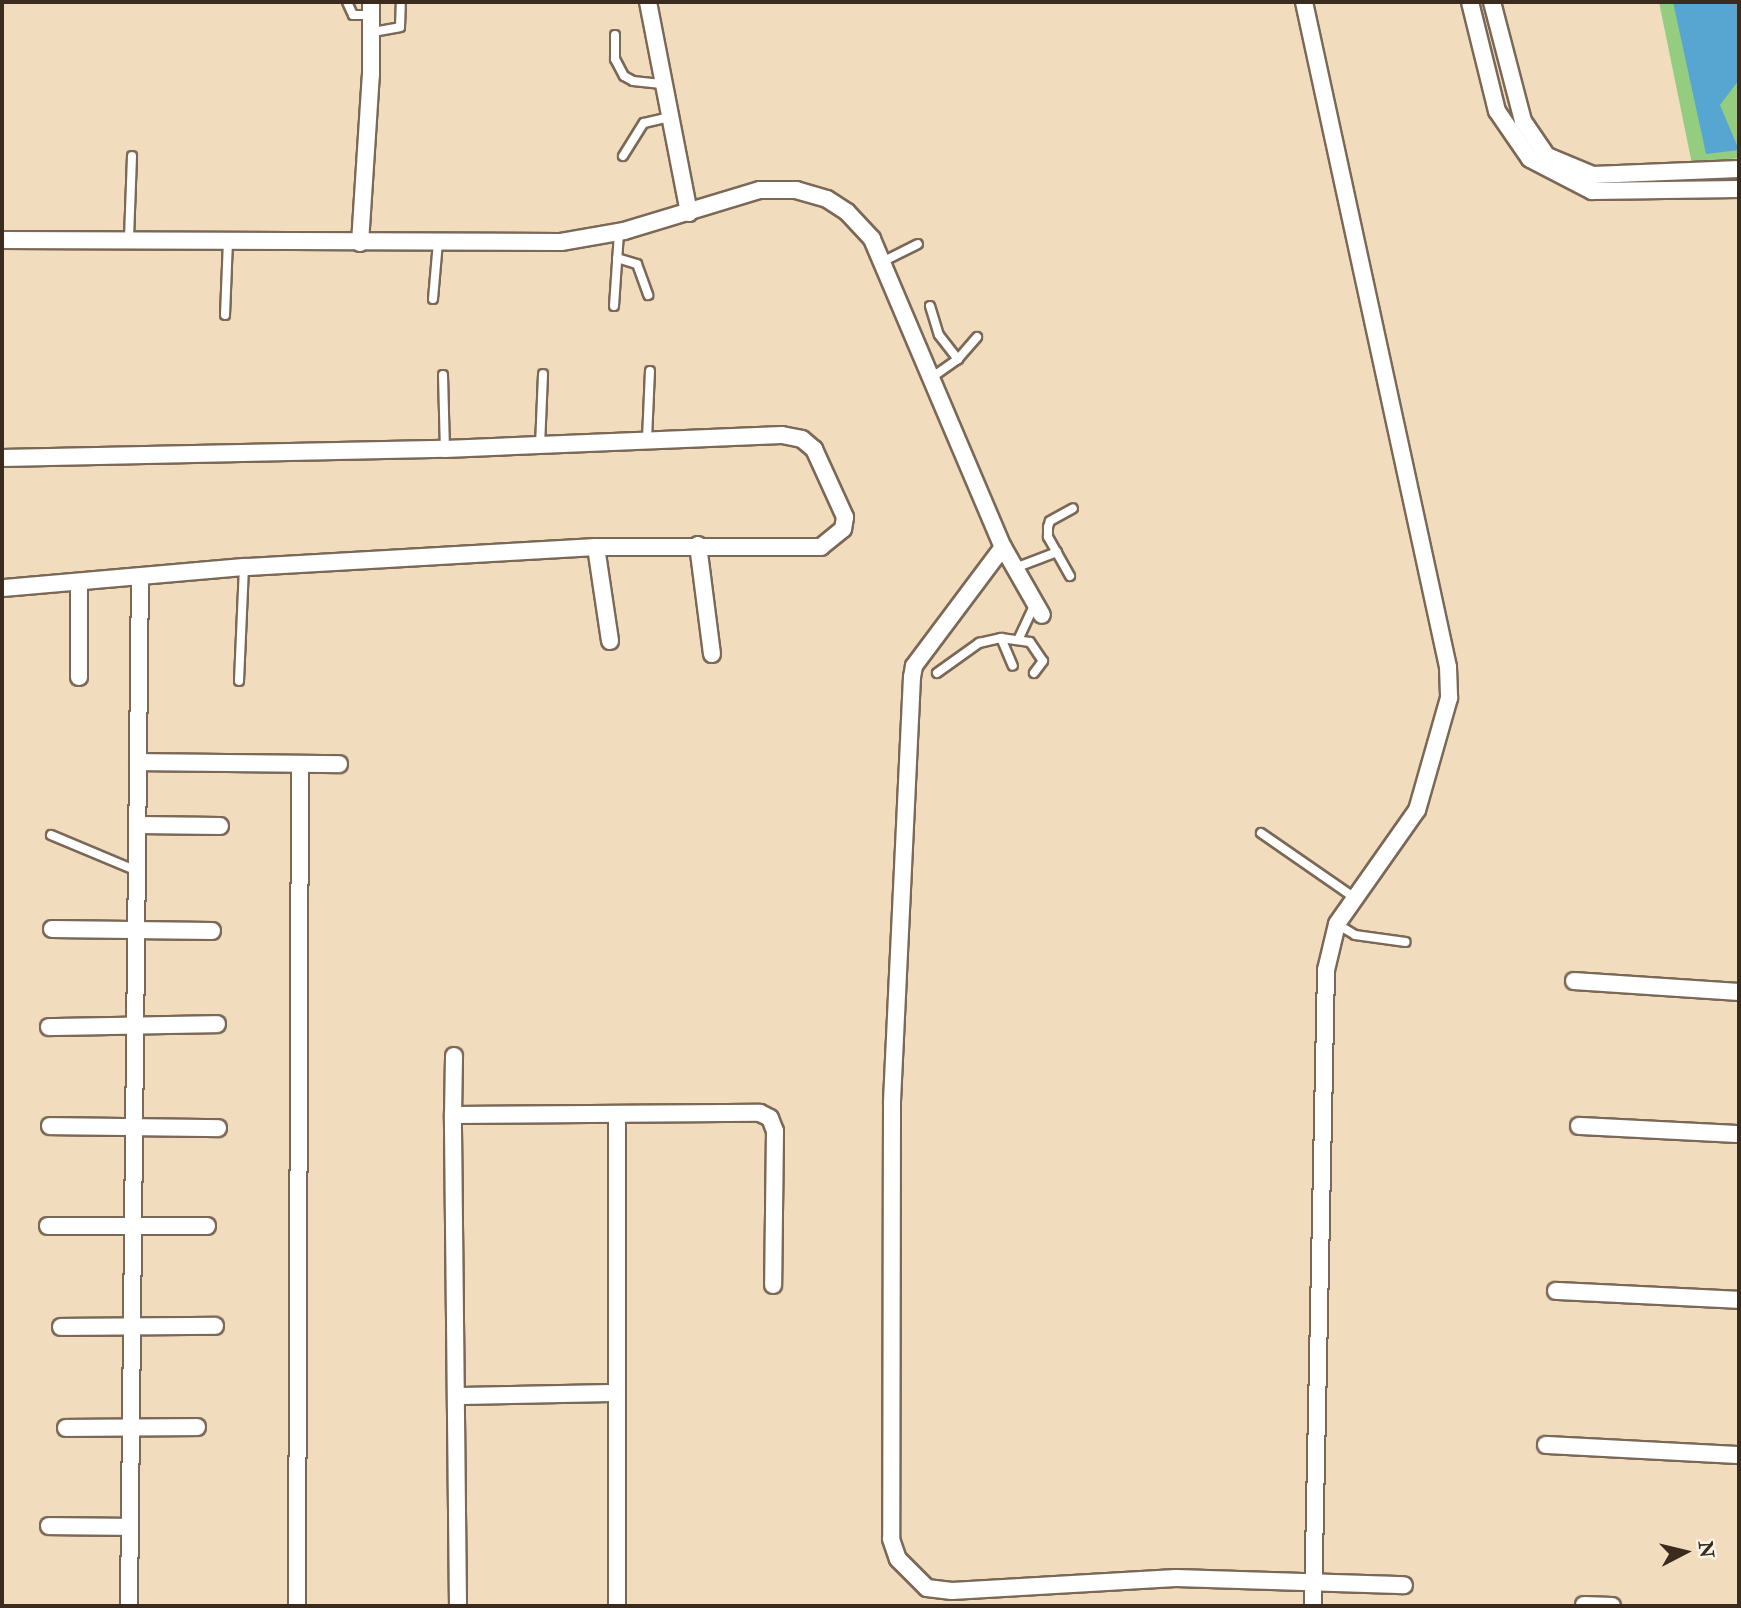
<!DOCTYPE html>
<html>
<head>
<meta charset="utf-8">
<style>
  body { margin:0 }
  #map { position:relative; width:1741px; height:1608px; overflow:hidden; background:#f1dcbd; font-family:"IM FELL Double Pica",serif }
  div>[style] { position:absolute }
  .green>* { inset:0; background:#95cd80 }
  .water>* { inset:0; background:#57a6d1 }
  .roads { filter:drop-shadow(2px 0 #7b6856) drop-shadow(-2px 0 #7b6856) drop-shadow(0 2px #7b6856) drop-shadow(0 -2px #7b6856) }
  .lane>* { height:8px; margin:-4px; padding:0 4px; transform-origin:4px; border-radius:4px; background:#fff }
  .street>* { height:16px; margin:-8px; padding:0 8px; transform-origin:8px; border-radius:8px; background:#fff }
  span { translate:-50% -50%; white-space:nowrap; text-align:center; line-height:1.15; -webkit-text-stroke:7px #f7f3e8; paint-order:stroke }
  .frame { position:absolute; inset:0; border:4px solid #3b2a1e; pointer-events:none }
  .north { position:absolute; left:1650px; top:1517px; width:70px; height:70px; -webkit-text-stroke:5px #f7f3e8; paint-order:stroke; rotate:83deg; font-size:19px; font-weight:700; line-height:28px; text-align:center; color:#3b2a1e }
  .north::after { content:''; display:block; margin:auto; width:24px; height:32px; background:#3b2a1e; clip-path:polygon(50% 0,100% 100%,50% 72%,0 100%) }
</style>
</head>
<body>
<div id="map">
  <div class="green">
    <div style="clip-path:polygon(1659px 2px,1739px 2px,1739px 158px,1692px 164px)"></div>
  </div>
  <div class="water">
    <div style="clip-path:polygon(1673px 2px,1739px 2px,1739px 80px,1720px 105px,1739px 150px,1706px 154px)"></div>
  </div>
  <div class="roads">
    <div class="lane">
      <div style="left:347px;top:2px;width:14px;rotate:65deg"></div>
      <div style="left:353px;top:15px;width:19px"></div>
      <div style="left:373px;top:32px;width:27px;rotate:-10deg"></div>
      <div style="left:400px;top:27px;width:25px;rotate:-88deg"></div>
      <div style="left:615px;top:35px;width:24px;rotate:90deg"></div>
      <div style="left:615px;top:59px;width:19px;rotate:62deg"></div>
      <div style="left:624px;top:76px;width:10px;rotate:29deg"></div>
      <div style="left:633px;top:81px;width:31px;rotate:6deg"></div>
      <div style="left:623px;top:156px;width:39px;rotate:-58deg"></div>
      <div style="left:644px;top:123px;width:28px;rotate:-13deg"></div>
      <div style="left:129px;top:238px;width:82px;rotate:-87.9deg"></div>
      <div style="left:617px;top:258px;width:21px;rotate:17deg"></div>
      <div style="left:637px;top:264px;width:33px;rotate:70deg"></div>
      <div style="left:882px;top:262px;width:40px;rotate:-26.6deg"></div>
      <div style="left:433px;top:299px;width:57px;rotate:-85deg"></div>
      <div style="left:614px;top:306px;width:74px;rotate:-86.1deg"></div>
      <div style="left:930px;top:306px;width:30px;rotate:73deg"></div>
      <div style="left:939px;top:335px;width:31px;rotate:52deg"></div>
      <div style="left:225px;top:315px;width:75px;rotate:-87.7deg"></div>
      <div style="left:443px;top:375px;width:74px;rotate:88.5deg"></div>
      <div style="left:931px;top:378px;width:33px;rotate:-35deg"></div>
      <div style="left:958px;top:359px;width:29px;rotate:-49deg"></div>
      <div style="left:647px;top:439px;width:68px;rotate:-87.5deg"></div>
      <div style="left:540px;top:446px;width:72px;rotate:-87.6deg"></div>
      <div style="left:1015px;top:568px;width:45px;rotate:-20.9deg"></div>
      <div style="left:1070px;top:576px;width:45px;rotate:-119.4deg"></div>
      <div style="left:1048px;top:537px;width:10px;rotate:-90deg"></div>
      <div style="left:1048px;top:527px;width:6px;rotate:-72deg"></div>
      <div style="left:1050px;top:521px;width:26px;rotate:-29deg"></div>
      <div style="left:1001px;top:638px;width:30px;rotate:67deg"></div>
      <div style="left:1019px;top:638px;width:38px;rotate:-65deg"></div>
      <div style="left:937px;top:673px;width:52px;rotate:-35.5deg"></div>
      <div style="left:979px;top:643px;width:23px;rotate:-13deg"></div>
      <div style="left:1001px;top:638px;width:29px;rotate:8deg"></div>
      <div style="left:1030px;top:642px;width:23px;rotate:56deg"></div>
      <div style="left:1043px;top:661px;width:15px;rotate:127deg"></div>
      <div style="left:239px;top:681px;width:114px;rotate:-87.5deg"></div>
      <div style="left:1261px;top:833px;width:114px;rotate:34.7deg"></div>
      <div style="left:51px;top:835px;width:93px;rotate:22.7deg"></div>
      <div style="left:1337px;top:924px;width:21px;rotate:31deg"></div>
      <div style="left:1355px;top:935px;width:51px;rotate:7.8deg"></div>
    </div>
    <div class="street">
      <div style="left:648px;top:2px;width:215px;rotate:79deg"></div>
      <div style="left:1304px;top:2px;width:680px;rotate:77.78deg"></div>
      <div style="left:1448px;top:667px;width:31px;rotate:88deg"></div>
      <div style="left:1449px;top:698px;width:116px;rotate:105.9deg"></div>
      <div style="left:1417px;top:810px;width:139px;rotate:125.1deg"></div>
      <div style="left:1337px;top:924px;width:47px;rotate:103.4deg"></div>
      <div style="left:1326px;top:970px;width:636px;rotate:91.17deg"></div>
      <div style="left:1470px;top:2px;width:112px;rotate:76.1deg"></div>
      <div style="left:1497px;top:111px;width:58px;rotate:55.5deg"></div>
      <div style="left:1530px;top:159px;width:70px;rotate:27.3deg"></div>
      <div style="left:1592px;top:191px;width:147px;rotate:-0.8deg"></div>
      <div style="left:1492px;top:2px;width:123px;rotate:75.4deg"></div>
      <div style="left:1523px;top:121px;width:42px;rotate:55.6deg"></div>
      <div style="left:1547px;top:156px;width:50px;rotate:22.4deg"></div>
      <div style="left:1593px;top:175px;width:146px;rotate:-2.4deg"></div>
      <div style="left:2px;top:240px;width:559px;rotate:0.2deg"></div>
      <div style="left:561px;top:242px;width:64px;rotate:-9.9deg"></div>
      <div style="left:624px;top:231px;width:142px;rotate:-16.8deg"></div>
      <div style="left:760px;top:190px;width:36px"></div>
      <div style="left:796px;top:190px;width:32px;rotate:16deg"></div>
      <div style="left:827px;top:199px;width:24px;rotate:33deg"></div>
      <div style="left:847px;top:212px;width:37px;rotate:47deg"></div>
      <div style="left:872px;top:239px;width:335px;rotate:67deg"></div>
      <div style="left:1003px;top:547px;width:78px;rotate:60.2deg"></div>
      <div style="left:360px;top:243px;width:168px;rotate:-86.3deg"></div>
      <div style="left:371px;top:75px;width:73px;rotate:-90deg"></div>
      <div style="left:2px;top:458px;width:443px;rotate:-1.2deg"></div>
      <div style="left:445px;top:449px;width:337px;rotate:-2.4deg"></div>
      <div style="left:782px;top:435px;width:20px;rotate:11deg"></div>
      <div style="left:802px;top:439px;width:16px;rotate:40deg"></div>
      <div style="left:814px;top:449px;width:75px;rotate:65.5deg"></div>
      <div style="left:845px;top:517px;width:12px;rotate:99deg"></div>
      <div style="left:843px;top:529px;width:28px;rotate:141deg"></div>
      <div style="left:821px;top:547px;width:225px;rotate:180deg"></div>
      <div style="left:596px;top:547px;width:353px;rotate:176.7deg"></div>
      <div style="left:244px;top:567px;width:243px;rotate:175deg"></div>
      <div style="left:698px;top:545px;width:110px;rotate:82.7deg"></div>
      <div style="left:596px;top:547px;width:95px;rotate:81.5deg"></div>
      <div style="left:1003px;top:547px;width:149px;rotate:126.8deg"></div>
      <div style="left:914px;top:666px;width:11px;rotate:100deg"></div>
      <div style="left:912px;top:677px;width:427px;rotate:92.7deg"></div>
      <div style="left:892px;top:1104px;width:435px;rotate:90.1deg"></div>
      <div style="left:891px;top:1539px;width:21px;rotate:71deg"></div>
      <div style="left:898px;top:1559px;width:41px;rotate:45deg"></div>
      <div style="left:927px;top:1588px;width:25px;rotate:7deg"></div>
      <div style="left:952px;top:1591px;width:224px;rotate:-3.3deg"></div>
      <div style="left:1176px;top:1578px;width:228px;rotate:1.8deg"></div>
      <div style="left:79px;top:677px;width:94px;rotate:-90deg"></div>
      <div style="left:138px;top:762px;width:201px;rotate:0.6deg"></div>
      <div style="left:138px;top:825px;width:82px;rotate:0.7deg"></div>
      <div style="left:52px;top:929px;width:160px;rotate:0.7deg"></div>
      <div style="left:1574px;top:981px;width:165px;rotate:3.8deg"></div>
      <div style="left:49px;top:1027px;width:168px;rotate:-1deg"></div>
      <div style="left:453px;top:1115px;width:59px;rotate:-89deg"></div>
      <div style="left:50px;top:1126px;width:168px;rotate:0.7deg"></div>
      <div style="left:1579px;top:1126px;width:160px;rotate:2.9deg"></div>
      <div style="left:48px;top:1226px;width:159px"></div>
      <div style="left:1556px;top:1291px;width:183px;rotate:2.8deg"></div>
      <div style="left:61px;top:1327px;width:154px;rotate:-0.4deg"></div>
      <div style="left:457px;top:1396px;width:159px;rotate:-1.1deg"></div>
      <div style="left:66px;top:1428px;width:131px;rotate:-0.4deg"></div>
      <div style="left:1546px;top:1445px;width:193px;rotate:3deg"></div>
      <div style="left:49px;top:1526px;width:81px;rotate:0.7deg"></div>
      <div style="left:1584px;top:1605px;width:28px;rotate:2deg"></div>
      <div style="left:129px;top:1606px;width:1027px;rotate:-89.39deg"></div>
      <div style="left:297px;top:1606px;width:841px;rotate:-89.8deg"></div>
      <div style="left:458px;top:1606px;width:491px;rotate:-90.6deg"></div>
      <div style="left:453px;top:1115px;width:307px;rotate:-0.4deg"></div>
      <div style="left:760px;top:1113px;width:11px;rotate:27deg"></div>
      <div style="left:770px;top:1118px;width:14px;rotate:69deg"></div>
      <div style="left:775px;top:1131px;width:154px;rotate:90.7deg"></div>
      <div style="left:617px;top:1606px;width:492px;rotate:-90deg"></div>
    </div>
  </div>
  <div class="frame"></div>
  <div class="north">N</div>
</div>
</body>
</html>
